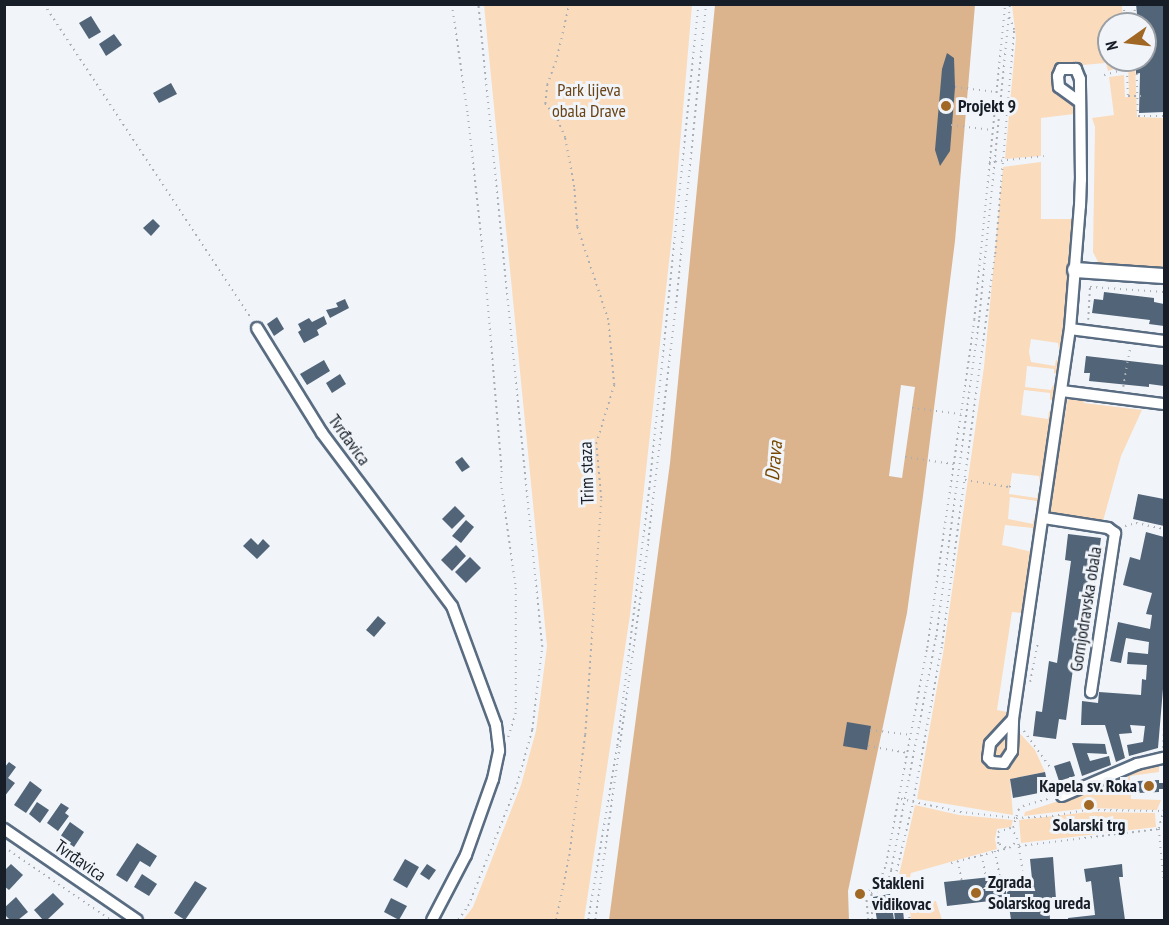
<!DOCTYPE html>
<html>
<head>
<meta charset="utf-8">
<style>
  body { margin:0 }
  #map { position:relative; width:1169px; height:925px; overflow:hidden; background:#f1f5fa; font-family:"PT Sans Narrow",sans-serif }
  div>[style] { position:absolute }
  .green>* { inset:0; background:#fadbbc }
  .water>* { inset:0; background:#dbb48e }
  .pier>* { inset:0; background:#f1f5fa }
  .building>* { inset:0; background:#516478 }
  .path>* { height:1.5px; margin-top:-0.75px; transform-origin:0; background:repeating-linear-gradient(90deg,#a9aeb4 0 1.5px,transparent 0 6px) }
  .roads { filter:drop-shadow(2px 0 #596c81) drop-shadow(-2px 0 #596c81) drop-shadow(0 2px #596c81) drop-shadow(0 -2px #596c81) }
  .minor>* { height:10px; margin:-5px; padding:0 5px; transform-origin:5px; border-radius:5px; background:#fff }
  .major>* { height:14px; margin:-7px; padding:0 7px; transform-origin:7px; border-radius:7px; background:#fff }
  .dots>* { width:16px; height:16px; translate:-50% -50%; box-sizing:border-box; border:3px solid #f1f5fa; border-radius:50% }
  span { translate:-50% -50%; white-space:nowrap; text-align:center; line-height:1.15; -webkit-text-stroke:6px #f1f5fa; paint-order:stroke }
  .park-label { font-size:18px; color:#694316 }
  .poi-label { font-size:18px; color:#171e27; font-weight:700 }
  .left { translate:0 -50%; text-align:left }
  .right { translate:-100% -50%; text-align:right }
  .street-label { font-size:18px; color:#171e27 }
  .water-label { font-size:20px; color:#774700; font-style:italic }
  .frame { position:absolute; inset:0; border:6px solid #171e27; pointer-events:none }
  .north { position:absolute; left:1097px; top:12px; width:60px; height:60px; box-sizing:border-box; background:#f1f5fa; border:2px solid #9a9fa6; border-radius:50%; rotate:256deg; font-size:16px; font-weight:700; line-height:24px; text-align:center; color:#171e27 }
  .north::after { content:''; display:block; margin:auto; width:21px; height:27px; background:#a06824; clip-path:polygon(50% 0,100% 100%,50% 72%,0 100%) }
</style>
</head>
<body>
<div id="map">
  <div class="green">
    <div style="clip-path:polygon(484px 5px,692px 5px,673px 226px,630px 615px,584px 920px,463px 920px,473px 907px,521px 785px,536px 731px,547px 646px)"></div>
    <div style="clip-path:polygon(1012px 5px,1122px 5px,1123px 24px,1109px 24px,1109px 60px,1124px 60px,1120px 67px,1108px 71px,1106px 63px,1059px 67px,1063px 95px,1073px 105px,1074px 114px,1041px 118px,1041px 156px,1005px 159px,1016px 38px)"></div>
    <div style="clip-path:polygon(1128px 60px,1135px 60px,1137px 117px,1164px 118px,1164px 267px,1105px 265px,1099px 264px,1093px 252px,1095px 127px,1092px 118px,1114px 115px,1109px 77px,1124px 75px,1125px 97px,1129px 97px)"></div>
    <div style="clip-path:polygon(1041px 162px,1041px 219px,1075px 219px,1065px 344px,1059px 349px,1058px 343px,1031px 339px,1029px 352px,1031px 362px,1055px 366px,1056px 359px,1060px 364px,1059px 371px,1054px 374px,1054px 369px,1027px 366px,1025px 387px,1051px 390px,1053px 385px,1056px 389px,1055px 398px,1050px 400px,1050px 393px,1024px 390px,1021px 415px,1048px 419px,1049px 411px,1052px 413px,1047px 476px,1040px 483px,1039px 476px,1012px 473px,1009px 494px,1037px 498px,1038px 492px,1042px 495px,1041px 504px,1036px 507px,1037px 501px,1010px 497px,1008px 519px,1033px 524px,1034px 517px,1038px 521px,1036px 531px,1032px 534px,1033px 528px,1005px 525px,1002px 545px,1033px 552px,1022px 613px,1012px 612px,997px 710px,1007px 712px,1016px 729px,1035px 750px,1045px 772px,1010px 779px,1013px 815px,917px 799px,943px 654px,984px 367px,1003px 167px)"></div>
    <div style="clip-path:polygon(1068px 397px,1085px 398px,1084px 403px,1142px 410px,1121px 456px,1103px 521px,1051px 515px,1050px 505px)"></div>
    <div style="clip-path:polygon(1159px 762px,1159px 772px,1130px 776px,1131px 799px,1161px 800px,1157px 810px,1088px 808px,1024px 816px,1025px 812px,1092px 790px,1116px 777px)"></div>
    <div style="clip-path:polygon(915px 805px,959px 815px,1013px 820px,1011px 827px,997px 829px,995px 839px,997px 849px,911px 873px,908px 887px,896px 888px)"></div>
    <div style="clip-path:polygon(1089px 812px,1155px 813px,1156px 827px,1021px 843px,1019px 820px)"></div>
    <div style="clip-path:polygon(909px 900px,936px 901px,942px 920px,911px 920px)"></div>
  </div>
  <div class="water">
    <div style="clip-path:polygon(715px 5px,975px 5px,955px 241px,923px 496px,907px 613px,848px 891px,849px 920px,609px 920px,670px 463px)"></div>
  </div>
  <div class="pier">
    <div style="clip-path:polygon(901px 385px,915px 387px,902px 478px,889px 476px)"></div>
  </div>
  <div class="building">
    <div style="clip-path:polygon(1136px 4px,1164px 4px,1164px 112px,1139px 113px,1140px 73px,1136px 74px,1136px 63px,1145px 60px,1145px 24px,1138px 24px)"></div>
    <div style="clip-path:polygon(91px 16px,101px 32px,89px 39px,79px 23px)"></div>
    <div style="clip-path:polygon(114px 34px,122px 45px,106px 56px,99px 44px)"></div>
    <div style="clip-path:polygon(947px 53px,954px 58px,955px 87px,950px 151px,940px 166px,935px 150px,942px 69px)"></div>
    <div style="clip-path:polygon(171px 83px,177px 94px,159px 103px,153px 93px)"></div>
    <div style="clip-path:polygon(153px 219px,160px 226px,151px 236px,143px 228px)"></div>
    <div style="clip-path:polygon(1104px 292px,1154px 298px,1154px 302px,1164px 304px,1164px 326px,1149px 324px,1150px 320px,1092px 313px,1094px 299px,1103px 300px)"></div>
    <div style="clip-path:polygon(345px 299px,349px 308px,330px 318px,326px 310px,338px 307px,336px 303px)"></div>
    <div style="clip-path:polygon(324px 316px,327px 324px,317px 330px,319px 335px,304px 343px,298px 332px,301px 330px,298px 324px,309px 318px,312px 322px)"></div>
    <div style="clip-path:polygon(277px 317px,284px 329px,274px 336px,267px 324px)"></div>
    <div style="clip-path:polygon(1086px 356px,1164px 365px,1164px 386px,1149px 384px,1149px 387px,1089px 381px,1090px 373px,1084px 373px)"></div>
    <div style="clip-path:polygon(324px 360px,330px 371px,307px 385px,300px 374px)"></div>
    <div style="clip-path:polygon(340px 374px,346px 384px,332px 393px,326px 383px)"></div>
    <div style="clip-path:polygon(462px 457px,470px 467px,462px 472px,455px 462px)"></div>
    <div style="clip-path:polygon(1138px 494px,1164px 499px,1164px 526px,1133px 519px)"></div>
    <div style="clip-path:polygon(455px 506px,465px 516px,452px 529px,442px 519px)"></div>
    <div style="clip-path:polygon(466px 520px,474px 527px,461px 543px,452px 536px)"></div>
    <div style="clip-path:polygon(1146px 532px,1164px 537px,1164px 677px,1158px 748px,1129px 756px,1127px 745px,1143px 742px,1145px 726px,1130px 725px,1132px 733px,1119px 734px,1125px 758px,1116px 762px,1105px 725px,1081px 725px,1082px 701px,1098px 703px,1099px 692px,1141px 695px,1142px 679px,1146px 680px,1147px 665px,1127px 664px,1128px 652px,1148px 654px,1149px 642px,1126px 638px,1121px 663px,1110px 661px,1118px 622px,1150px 629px,1152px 615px,1146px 614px,1152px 593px,1123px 585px,1130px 557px,1140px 560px)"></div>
    <div style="clip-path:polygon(1068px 534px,1101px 538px,1083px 670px,1073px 669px,1066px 720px,1059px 719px,1056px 739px,1033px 736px,1036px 711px,1042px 712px,1049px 661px,1057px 663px,1071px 561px,1065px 560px)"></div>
    <div style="clip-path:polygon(251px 538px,258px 545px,263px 539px,270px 546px,257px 559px,243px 546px)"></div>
    <div style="clip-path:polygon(456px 545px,466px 556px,452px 571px,441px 560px)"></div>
    <div style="clip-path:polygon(470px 557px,481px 568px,466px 583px,455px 572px)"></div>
    <div style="clip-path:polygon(378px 616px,386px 623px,374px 637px,366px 630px)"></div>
    <div style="clip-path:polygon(847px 722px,871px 726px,867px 750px,843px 746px)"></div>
    <div style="clip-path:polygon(1072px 743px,1105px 744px,1107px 754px,1087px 753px,1090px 761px,1109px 756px,1111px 765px,1082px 776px)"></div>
    <div style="clip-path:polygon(1070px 761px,1075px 776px,1059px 781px,1054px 766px)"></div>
    <div style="clip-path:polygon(9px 762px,16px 767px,8px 778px,15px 783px,4px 797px,4px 768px)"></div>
    <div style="clip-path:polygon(1045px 772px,1049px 791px,1013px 798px,1010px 779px)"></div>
    <div style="clip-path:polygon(1159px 780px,1159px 783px,1163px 783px,1163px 789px,1159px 789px,1159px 792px,1137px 793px,1135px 790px,1134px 784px,1138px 781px)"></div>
    <div style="clip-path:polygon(30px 781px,42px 790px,26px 813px,14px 805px)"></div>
    <div style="clip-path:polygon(37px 802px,49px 810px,40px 823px,29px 814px)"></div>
    <div style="clip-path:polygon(61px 803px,69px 808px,65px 813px,69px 816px,58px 831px,47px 823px)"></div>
    <div style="clip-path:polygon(70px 822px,84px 832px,74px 847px,60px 837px)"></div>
    <div style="clip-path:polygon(137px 843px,157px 856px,150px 867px,140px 861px,127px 882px,116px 875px)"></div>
    <div style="clip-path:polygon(1053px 857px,1056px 899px,1049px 899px,1050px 920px,1011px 920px,1007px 892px,1032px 879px,1030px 859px)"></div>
    <div style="clip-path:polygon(405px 859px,419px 867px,407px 888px,393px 880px)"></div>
    <div style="clip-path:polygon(11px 864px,23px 875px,9px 890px,4px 886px,4px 871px)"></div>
    <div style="clip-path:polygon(427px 864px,436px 870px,429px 880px,420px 874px)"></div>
    <div style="clip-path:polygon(1122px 864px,1123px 877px,1119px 877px,1125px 920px,1068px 920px,1068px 918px,1095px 915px,1091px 881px,1086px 882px,1084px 869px)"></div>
    <div style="clip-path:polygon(142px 874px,157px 884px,149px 896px,134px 887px)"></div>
    <div style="clip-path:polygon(1000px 876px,1004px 876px,1007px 899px,947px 906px,944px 882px)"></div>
    <div style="clip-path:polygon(195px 881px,207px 888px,185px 920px,174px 913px)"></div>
    <div style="clip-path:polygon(53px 893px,64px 904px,47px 920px,43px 920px,34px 910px)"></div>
    <div style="clip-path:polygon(890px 894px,894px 920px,877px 920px,873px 897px)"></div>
    <div style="clip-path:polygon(16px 897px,28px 912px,18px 920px,10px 920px,4px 914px,4px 908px)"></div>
    <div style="clip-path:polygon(391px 898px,407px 906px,399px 920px,384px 912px)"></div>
    <div style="clip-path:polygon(902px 901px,904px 920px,895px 920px,893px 902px)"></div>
  </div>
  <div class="path">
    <div style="left:44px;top:4px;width:378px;rotate:56.6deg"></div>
    <div style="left:452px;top:4px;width:112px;rotate:81.8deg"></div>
    <div style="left:468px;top:115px;width:155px;rotate:83.7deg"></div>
    <div style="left:485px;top:269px;width:203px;rotate:85.2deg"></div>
    <div style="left:502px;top:471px;width:11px;rotate:95deg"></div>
    <div style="left:501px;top:482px;width:107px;rotate:81.9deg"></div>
    <div style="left:516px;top:588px;width:125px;rotate:90deg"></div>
    <div style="left:516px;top:713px;width:27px;rotate:107deg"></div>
    <div style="left:1124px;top:4px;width:20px;rotate:87deg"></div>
    <div style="left:1135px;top:4px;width:20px;rotate:90deg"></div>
    <div style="left:1163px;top:23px;width:1px"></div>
    <div style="left:1163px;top:53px;width:1px"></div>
    <div style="left:1137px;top:60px;width:3px;rotate:90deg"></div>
    <div style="left:1127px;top:64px;width:32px;rotate:88deg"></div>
    <div style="left:1128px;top:96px;width:13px"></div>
    <div style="left:1137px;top:74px;width:42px;rotate:88.6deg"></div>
    <div style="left:1138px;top:116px;width:26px"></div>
    <div style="left:1104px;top:75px;width:20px;rotate:-15deg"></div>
    <div style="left:1123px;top:70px;width:11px;rotate:-68deg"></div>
    <div style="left:955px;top:87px;width:41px;rotate:7deg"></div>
    <div style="left:1163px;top:95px;width:1px"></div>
    <div style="left:951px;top:125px;width:41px;rotate:7deg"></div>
    <div style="left:989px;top:162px;width:55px;rotate:-6.2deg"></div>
    <div style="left:1088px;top:320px;width:33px;rotate:-87deg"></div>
    <div style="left:1090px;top:287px;width:74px;rotate:3.9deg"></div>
    <div style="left:1123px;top:387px;width:40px;rotate:-80deg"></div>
    <div style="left:912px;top:408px;width:49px;rotate:7deg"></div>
    <div style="left:905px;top:457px;width:49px;rotate:8.1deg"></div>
    <div style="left:965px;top:480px;width:45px;rotate:9deg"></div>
    <div style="left:1009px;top:487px;width:6px;rotate:-31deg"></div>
    <div style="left:1125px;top:526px;width:11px;rotate:-15deg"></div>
    <div style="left:1136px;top:523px;width:29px;rotate:12deg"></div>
    <div style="left:1030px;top:682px;width:38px;rotate:-79deg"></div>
    <div style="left:870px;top:730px;width:42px;rotate:6.8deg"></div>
    <div style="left:1024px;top:731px;width:44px;rotate:54.2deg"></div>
    <div style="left:868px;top:746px;width:41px;rotate:9.9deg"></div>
    <div style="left:1163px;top:748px;width:23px;rotate:-88deg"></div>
    <div style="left:901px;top:799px;width:60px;rotate:12.4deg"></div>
    <div style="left:960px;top:812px;width:56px;rotate:6.1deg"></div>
    <div style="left:1016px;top:818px;width:36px;rotate:-3deg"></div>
    <div style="left:1052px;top:816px;width:35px;rotate:-10deg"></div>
    <div style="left:1086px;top:810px;width:77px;rotate:0.7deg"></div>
    <div style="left:1164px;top:810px;width:20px;rotate:105deg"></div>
    <div style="left:1159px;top:829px;width:54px;rotate:84.7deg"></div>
    <div style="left:1013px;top:828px;width:19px;rotate:-74deg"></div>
    <div style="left:1018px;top:810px;width:6px;rotate:-39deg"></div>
    <div style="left:1023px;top:806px;width:29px;rotate:-16deg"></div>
    <div style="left:1017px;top:838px;width:8px;rotate:76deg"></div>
    <div style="left:1019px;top:846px;width:141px;rotate:-6.9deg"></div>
    <div style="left:4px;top:847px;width:130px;rotate:34.3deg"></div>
    <div style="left:1019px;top:847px;width:24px;rotate:81deg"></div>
    <div style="left:1006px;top:848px;width:9px;rotate:-153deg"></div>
    <div style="left:998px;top:844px;width:12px;rotate:-90deg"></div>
    <div style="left:998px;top:832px;width:13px;rotate:-18deg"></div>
    <div style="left:1010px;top:828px;width:11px;rotate:49deg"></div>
    <div style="left:995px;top:851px;width:25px;rotate:79deg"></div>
    <div style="left:982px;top:855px;width:23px;rotate:80deg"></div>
    <div style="left:958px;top:861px;width:20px;rotate:79deg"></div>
    <div style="left:951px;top:863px;width:60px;rotate:-14.5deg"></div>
    <div style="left:1009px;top:848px;width:11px;rotate:-41deg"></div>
    <div style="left:878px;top:885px;width:15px;rotate:16deg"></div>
    <div style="left:892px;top:889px;width:89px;rotate:-76.4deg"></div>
    <div style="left:913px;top:802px;width:161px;rotate:-79.6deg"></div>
    <div style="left:942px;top:644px;width:394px;rotate:-82.3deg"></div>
    <div style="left:995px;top:254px;width:225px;rotate:-85.2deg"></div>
    <div style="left:1014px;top:30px;width:14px;rotate:-111deg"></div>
    <div style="left:908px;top:899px;width:21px;rotate:85deg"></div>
    <div style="left:458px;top:920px;width:17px;rotate:-54deg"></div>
    <div style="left:468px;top:906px;width:131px;rotate:-68.1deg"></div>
    <div style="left:517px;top:784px;width:56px;rotate:-74.5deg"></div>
    <div style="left:532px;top:730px;width:84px;rotate:-83.1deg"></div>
    <div style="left:542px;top:647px;width:646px;rotate:-95.68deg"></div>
    <div style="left:556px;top:920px;width:65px;rotate:-78.5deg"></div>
    <div style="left:569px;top:856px;width:122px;rotate:-82.5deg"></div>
    <div style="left:585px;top:735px;width:238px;rotate:-86.1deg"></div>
    <div style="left:601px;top:498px;width:54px;rotate:-95.3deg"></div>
    <div style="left:596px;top:444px;width:62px;rotate:-73deg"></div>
    <div style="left:614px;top:385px;width:65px;rotate:-95.3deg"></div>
    <div style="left:608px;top:320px;width:98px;rotate:-108.4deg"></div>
    <div style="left:577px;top:227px;width:40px;rotate:-94.3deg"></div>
    <div style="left:574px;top:187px;width:50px;rotate:-100.4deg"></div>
    <div style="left:565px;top:138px;width:21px;rotate:-113deg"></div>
    <div style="left:557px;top:119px;width:19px;rotate:-129deg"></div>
    <div style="left:545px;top:104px;width:19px;rotate:-84deg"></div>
    <div style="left:547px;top:85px;width:30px;rotate:-70deg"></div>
    <div style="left:557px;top:57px;width:54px;rotate:-77.2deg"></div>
    <div style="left:588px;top:920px;width:176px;rotate:-80.5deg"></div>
    <div style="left:617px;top:746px;width:259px;rotate:-82.9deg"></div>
    <div style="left:649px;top:489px;width:487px;rotate:-84.2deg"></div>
    <div style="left:595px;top:920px;width:383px;rotate:-82deg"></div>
    <div style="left:648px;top:541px;width:240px;rotate:-83.3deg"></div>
    <div style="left:676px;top:303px;width:301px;rotate:-84.3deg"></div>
    <div style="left:868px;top:920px;width:24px;rotate:-95deg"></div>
    <div style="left:866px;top:896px;width:10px;rotate:-61deg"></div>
    <div style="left:871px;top:887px;width:11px;rotate:-38deg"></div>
    <div style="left:880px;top:880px;width:17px;rotate:-69deg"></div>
    <div style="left:886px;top:864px;width:220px;rotate:-79.3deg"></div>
    <div style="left:927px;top:648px;width:331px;rotate:-81.8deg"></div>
    <div style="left:974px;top:320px;width:318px;rotate:-84.4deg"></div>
    <div style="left:872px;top:920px;width:27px;rotate:-92deg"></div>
    <div style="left:871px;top:893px;width:15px;rotate:-16deg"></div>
    <div style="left:885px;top:889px;width:20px;rotate:-72deg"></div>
    <div style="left:891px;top:870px;width:237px;rotate:-79.1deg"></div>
    <div style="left:936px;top:637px;width:322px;rotate:-82.3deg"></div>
    <div style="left:979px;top:318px;width:316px;rotate:-84.4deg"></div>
  </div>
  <div class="roads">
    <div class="minor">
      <div style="left:257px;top:328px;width:123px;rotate:58.2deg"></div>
      <div style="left:322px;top:433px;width:216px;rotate:53.1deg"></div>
      <div style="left:452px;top:606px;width:127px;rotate:69.7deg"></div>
      <div style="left:496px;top:725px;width:26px;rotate:83deg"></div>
      <div style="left:499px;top:751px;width:29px;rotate:102deg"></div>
      <div style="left:493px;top:779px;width:81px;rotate:109.6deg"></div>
      <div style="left:466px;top:855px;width:73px;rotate:117.6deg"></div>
      <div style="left:1070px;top:329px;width:95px;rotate:7.3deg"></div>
      <div style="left:1062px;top:391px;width:103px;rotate:7.3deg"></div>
      <div style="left:1044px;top:518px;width:65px;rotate:8.9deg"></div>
      <div style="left:1108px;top:528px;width:9px;rotate:36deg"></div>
      <div style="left:1115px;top:533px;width:161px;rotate:98.6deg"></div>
      <div style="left:1013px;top:719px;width:34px;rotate:133deg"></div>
      <div style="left:990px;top:744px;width:14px;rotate:98deg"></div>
      <div style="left:988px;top:758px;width:6px;rotate:45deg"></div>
      <div style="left:992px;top:762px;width:12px;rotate:5deg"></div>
      <div style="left:1004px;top:763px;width:14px;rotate:-56deg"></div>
      <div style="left:1012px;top:751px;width:32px;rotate:-88deg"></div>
      <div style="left:1013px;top:719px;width:394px;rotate:-81.7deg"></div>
      <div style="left:1070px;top:329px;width:123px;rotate:-85.4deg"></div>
      <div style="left:1080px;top:206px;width:26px;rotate:-88deg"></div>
      <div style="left:1081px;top:180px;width:101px;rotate:-90.6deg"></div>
      <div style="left:1080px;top:79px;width:11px;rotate:-112deg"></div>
      <div style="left:1076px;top:69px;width:15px;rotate:180deg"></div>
      <div style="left:1061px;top:69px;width:8px;rotate:113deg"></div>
      <div style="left:1058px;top:76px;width:11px;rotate:85deg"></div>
      <div style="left:1059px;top:87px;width:26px;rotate:36deg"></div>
      <div style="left:1062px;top:796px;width:82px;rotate:-23.1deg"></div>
      <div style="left:1137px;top:764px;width:28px;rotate:-13deg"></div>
      <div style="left:4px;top:829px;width:161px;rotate:34.4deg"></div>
    </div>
    <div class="major">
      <div style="left:1075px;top:270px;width:89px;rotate:3.9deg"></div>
    </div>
  </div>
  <div class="dots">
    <div style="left:946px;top:106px;background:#a06824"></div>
    <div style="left:1149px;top:786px;background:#a06824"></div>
    <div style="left:1089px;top:805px;background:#a06824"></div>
    <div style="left:976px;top:893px;background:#a06824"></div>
    <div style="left:860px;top:894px;background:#a06824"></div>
  </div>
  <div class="park-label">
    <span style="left:589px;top:101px">Park lijeva<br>obala Drave</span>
  </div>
  <div class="poi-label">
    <span class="left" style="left:958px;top:106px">Projekt 9</span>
    <span class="right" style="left:1137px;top:786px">Kapela sv. Roka</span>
    <span style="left:1089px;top:825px">Solarski trg</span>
    <span class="left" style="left:988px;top:893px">Zgrada<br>Solarskog ureda</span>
    <span class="left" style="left:872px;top:894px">Stakleni<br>vidikovac</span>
  </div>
  <div class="street-label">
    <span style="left:349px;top:440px;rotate:54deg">Tvrđavica</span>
    <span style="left:587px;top:473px;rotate:-92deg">Trim staza</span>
    <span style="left:1086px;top:609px;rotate:-81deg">Gornjodravska obala</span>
    <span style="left:80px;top:861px;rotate:35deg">Tvrđavica</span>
  </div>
  <div class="water-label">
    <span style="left:774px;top:461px;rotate:-85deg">Drava</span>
  </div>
  <div class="frame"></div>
  <div class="north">N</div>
</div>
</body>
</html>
